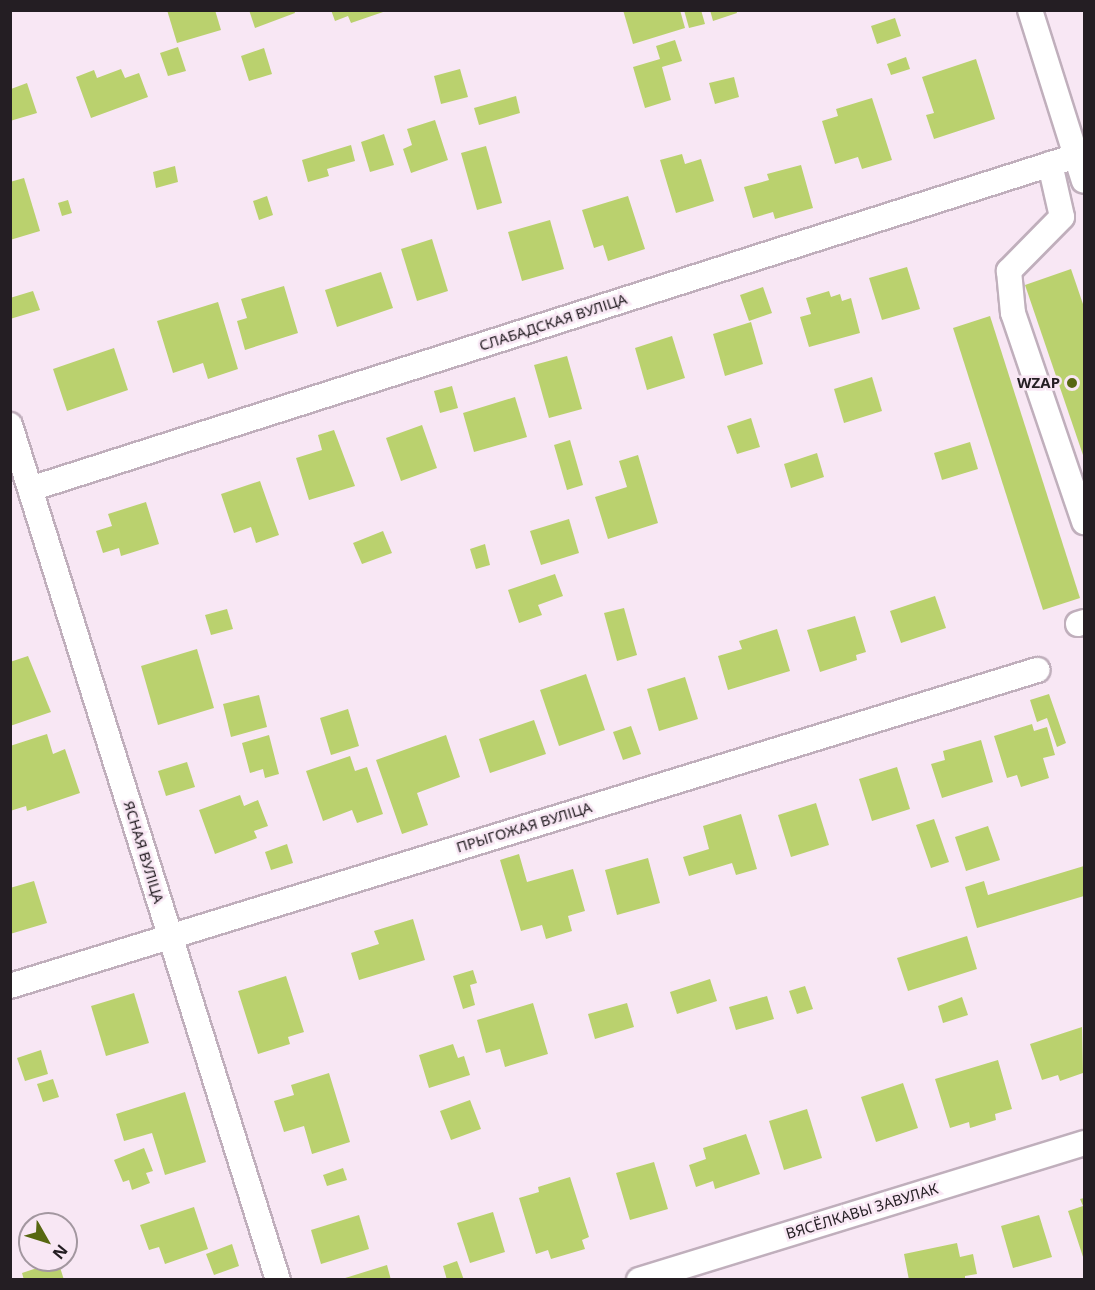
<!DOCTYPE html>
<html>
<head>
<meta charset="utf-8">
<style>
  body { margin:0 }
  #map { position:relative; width:1095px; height:1290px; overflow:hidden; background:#f8e7f4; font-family:"Noto Sans",sans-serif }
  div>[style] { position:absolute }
  .building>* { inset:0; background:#bad16e }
  .roads { filter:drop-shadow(2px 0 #c0afbc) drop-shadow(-2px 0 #c0afbc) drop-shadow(0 2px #c0afbc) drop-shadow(0 -2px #c0afbc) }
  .minor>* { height:24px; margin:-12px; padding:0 12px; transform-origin:12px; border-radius:12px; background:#fff }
  .dots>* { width:16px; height:16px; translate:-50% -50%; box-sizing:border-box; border:3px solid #f8e7f4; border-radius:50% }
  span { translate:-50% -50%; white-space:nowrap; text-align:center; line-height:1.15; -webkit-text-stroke:5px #f8e7f4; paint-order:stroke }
  .street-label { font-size:15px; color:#241e23 }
  .poi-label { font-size:15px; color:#241e23; font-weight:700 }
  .right { translate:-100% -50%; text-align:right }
  .frame { position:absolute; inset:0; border:12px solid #241e23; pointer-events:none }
  .north { position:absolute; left:18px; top:1212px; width:60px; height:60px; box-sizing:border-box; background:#f8e7f4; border:2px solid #a397a0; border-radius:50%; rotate:129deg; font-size:16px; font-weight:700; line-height:24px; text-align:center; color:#241e23 }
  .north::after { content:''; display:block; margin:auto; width:21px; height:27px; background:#576711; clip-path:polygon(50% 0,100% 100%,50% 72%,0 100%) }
</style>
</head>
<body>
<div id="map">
  <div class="building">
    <div style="clip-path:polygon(167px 10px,215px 10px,221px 30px,177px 43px)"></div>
    <div style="clip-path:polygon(249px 10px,294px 10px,295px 13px,255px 28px)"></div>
    <div style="clip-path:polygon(331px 10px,386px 10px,386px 11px,351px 23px,348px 16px,335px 21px)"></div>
    <div style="clip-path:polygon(623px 10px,680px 10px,685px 28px,633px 44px)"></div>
    <div style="clip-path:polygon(684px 10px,701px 10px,705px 24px,689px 28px)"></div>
    <div style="clip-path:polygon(710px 10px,736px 10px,737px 13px,713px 21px)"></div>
    <div style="clip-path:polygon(895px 18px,901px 36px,877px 44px,871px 26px)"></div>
    <div style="clip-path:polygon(675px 40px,682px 61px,662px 67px,671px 100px,645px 108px,633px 67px,660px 59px,656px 46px)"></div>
    <div style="clip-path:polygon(178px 47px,186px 71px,168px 76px,160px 53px)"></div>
    <div style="clip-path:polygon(264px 48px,272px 74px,249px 81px,241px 56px)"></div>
    <div style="clip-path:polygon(906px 57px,910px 69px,891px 75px,887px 64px)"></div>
    <div style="clip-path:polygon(976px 59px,995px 119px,934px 139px,926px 115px,934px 113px,922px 77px)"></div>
    <div style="clip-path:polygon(121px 69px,125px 78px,139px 73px,148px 97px,91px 118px,76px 77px,94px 70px,97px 78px)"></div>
    <div style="clip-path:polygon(460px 69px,468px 97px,441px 104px,434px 76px)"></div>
    <div style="clip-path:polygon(734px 77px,739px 97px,715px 104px,709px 83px)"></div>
    <div style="clip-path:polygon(27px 83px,37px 113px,10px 121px,11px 89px)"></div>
    <div style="clip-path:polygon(516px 96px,520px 113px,479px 125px,474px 108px)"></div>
    <div style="clip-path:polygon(872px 98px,892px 160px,862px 169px,858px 157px,835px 164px,822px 121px,838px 116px,836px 109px)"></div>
    <div style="clip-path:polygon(435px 120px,448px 160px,411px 173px,403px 149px,412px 145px,407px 129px)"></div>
    <div style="clip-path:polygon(384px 134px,394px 165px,370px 172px,361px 142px)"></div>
    <div style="clip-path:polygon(351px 145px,355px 161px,327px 169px,329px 176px,308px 182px,302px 160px)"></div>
    <div style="clip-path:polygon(486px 146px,502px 203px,477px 210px,461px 153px)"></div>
    <div style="clip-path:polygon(682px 154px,685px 164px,701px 159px,714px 201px,676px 213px,660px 160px)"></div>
    <div style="clip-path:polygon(801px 165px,813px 208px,775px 219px,773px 212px,753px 218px,744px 187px,769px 180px,767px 174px)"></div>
    <div style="clip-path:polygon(175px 166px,178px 182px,156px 188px,153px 172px)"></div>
    <div style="clip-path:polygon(24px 178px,40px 231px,10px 240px,10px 182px)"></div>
    <div style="clip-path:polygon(267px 196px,273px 215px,259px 220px,253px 201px)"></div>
    <div style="clip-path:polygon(628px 196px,645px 249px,608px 261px,603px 245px,594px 248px,582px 210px)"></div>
    <div style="clip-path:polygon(68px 200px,72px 213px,62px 216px,58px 203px)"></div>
    <div style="clip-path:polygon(550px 220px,564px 269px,522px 281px,508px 232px)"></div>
    <div style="clip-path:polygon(432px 239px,448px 291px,417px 301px,401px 249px)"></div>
    <div style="clip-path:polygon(907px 267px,920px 309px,882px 320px,869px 278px)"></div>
    <div style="clip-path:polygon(1071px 269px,1084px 307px,1084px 458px,1025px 285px)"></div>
    <div style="clip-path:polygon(381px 272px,393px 308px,337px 327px,325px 290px)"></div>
    <div style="clip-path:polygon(284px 286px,298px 333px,245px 350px,237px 321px,247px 318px,241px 299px)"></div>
    <div style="clip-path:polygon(763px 287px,772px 313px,749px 321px,740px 295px)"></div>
    <div style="clip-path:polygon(33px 291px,40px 310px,10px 319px,10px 298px)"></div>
    <div style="clip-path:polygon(829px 291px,831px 297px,840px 294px,842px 301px,851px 298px,860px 333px,809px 347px,800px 317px,811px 314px,806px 298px)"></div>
    <div style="clip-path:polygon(218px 302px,238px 369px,208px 379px,203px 363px,173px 373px,157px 321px)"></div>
    <div style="clip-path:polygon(990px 316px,1080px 598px,1043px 610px,953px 328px)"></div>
    <div style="clip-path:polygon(751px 322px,763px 364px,725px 376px,713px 334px)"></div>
    <div style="clip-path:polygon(672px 336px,685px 378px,647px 390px,635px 348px)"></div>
    <div style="clip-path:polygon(114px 348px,128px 390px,67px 411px,53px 369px)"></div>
    <div style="clip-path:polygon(567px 356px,582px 409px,549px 418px,534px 365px)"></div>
    <div style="clip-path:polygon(872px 377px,882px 411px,844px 423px,834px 389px)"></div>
    <div style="clip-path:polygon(452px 386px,458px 408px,440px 413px,434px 391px)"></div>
    <div style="clip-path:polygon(515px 397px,527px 437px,474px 452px,463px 413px)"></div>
    <div style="clip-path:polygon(751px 418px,760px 447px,737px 454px,727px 426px)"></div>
    <div style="clip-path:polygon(422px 425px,437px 468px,401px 481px,386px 438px)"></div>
    <div style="clip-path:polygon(334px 430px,355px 486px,309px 500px,296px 458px,322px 450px,318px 435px)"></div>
    <div style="clip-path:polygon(570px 440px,583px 485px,567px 490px,554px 445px)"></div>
    <div style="clip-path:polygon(970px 442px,978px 469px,942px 480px,934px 453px)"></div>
    <div style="clip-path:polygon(817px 453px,824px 477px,791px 488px,784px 464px)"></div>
    <div style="clip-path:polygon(638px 455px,658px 523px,608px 539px,595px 497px,627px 487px,619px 461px)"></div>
    <div style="clip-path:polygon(260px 481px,279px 535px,256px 543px,251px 527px,234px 533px,221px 494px)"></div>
    <div style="clip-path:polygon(146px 502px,159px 544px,121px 556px,119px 548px,103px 553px,96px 531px,112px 526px,108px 514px)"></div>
    <div style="clip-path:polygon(569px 519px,579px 553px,541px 565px,530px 531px)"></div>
    <div style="clip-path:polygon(383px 531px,392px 553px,362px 564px,353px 543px)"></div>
    <div style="clip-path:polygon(485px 544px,490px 565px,476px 569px,470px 549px)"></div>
    <div style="clip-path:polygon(555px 574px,563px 596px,538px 605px,542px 615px,519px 623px,508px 590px)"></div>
    <div style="clip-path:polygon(935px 596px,946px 628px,901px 643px,890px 611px)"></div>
    <div style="clip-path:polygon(624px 608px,637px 655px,617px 661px,604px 613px)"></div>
    <div style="clip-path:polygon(227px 609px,233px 629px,211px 635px,205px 615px)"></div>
    <div style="clip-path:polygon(855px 616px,866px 652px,856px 655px,857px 660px,820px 672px,807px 630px)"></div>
    <div style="clip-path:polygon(777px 629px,790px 671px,728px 690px,718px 656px,742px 649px,739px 641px)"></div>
    <div style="clip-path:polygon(197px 649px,214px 708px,158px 725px,141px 666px)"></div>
    <div style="clip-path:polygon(28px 656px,51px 712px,10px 726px,10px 662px)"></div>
    <div style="clip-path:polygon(586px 674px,605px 730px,559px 746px,540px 690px)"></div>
    <div style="clip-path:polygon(685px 677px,698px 719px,659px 731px,647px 689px)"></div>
    <div style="clip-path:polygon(1049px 694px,1066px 743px,1057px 747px,1047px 718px,1037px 722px,1030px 700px)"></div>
    <div style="clip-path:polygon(259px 695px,267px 727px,231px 737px,223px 704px)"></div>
    <div style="clip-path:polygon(348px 709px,359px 746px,331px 755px,320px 718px)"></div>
    <div style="clip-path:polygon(534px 720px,546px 754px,490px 773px,479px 739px)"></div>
    <div style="clip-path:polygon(1032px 724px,1034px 731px,1047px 727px,1055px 755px,1043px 758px,1049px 778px,1021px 787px,1017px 775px,1007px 778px,994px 736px)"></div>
    <div style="clip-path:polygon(631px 726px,641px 754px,623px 760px,613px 732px)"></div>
    <div style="clip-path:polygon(47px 734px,53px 754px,65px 749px,80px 793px,27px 811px,26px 806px,10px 811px,10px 746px)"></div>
    <div style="clip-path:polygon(269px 735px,279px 774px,265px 778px,263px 769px,250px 773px,242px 743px)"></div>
    <div style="clip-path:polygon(446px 735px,460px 777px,417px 793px,428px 825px,402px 834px,376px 760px)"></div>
    <div style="clip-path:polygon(981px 740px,993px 782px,942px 798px,931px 764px,945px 760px,943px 751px)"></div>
    <div style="clip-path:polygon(350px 756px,355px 771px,367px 767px,383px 814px,357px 823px,352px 810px,323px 821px,306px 771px)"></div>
    <div style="clip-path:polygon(187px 762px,195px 787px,166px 796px,158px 771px)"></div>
    <div style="clip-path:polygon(897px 767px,910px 809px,872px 821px,859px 779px)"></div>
    <div style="clip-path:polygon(240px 795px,244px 806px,258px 800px,268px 826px,254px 831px,257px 838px,215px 854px,199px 810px)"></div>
    <div style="clip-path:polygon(816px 803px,829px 845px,791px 857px,778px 815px)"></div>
    <div style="clip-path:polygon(741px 814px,757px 869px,736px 875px,732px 863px,689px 876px,683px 857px,709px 849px,703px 826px)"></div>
    <div style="clip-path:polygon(934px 819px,949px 862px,931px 868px,916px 825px)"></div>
    <div style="clip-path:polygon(988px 826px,1000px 860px,966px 871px,955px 837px)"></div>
    <div style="clip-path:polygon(287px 844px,293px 863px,271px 870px,265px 852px)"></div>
    <div style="clip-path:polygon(519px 854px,527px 882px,573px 869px,585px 911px,568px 916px,572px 931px,546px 939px,542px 925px,521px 931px,500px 860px)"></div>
    <div style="clip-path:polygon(648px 858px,660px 903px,617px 915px,605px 870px)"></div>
    <div style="clip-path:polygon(1084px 866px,1084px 896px,977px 928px,965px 887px,984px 881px,988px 895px)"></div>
    <div style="clip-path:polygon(34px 881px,47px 923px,10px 934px,10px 888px)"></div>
    <div style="clip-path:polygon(413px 919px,425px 960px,359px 980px,351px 953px,379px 944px,374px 931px)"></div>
    <div style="clip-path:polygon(967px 936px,977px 969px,908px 991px,897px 958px)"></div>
    <div style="clip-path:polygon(473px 970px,477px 983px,470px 985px,475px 1005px,463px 1009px,453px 976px)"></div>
    <div style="clip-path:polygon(286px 976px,304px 1032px,288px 1037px,290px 1044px,258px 1054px,238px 991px)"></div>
    <div style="clip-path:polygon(710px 979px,717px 1001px,677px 1014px,670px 992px)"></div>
    <div style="clip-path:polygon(805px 986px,813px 1009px,797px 1014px,789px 991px)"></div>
    <div style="clip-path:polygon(134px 993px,149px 1043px,106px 1056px,91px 1006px)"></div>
    <div style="clip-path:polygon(767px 996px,774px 1019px,736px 1030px,729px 1007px)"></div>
    <div style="clip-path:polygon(962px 997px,968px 1015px,943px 1023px,938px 1006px)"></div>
    <div style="clip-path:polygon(533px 1003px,548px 1054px,505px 1067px,500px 1049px,486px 1053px,477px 1020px)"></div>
    <div style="clip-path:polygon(627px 1003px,634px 1027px,595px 1039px,588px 1014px)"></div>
    <div style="clip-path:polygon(1082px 1027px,1083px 1073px,1060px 1081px,1058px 1075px,1042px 1080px,1030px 1044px)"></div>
    <div style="clip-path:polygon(453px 1044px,458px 1058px,464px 1056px,470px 1075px,429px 1088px,419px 1055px)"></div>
    <div style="clip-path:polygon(41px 1050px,48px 1074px,25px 1081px,17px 1058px)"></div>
    <div style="clip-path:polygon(998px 1060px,1012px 1109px,995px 1114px,996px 1120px,970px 1128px,969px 1122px,950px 1128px,935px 1079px)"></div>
    <div style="clip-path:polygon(329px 1073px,350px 1142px,312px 1154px,304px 1126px,284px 1132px,274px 1101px,294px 1095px,291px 1085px)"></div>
    <div style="clip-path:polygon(53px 1079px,59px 1097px,43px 1102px,37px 1084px)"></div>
    <div style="clip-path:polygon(903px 1083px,918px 1128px,876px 1142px,861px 1097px)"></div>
    <div style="clip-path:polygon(185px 1092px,206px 1162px,165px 1175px,152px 1133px,124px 1141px,116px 1114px)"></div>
    <div style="clip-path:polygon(470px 1100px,481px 1129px,451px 1140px,440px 1111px)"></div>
    <div style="clip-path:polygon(807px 1109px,822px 1158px,784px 1170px,769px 1121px)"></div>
    <div style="clip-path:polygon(746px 1134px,760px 1174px,715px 1189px,713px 1181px,696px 1187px,689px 1165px,706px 1159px,703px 1148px)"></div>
    <div style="clip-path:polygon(144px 1148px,153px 1171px,146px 1173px,150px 1183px,132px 1190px,129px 1180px,123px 1182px,114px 1160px)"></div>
    <div style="clip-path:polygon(654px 1162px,668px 1209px,630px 1220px,616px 1173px)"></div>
    <div style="clip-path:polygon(343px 1168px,347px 1180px,327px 1186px,323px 1175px)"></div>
    <div style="clip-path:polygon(570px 1177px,589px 1237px,582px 1240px,585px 1249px,551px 1259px,548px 1250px,536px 1254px,519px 1198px,539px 1192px,538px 1187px)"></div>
    <div style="clip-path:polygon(1084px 1198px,1084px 1260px,1068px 1211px,1083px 1206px,1080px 1199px)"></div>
    <div style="clip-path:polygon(194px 1207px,208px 1249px,165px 1264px,159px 1247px,149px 1250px,140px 1225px)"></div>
    <div style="clip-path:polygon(493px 1212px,505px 1252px,470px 1263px,457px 1223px)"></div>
    <div style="clip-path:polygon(359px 1215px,369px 1249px,321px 1264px,311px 1230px)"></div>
    <div style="clip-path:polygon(1039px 1215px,1052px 1257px,1013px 1268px,1001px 1226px)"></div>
    <div style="clip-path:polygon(957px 1243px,960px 1257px,973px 1254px,977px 1274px,965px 1276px,965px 1280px,909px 1280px,904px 1254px)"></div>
    <div style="clip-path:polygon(232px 1244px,239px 1266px,214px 1275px,206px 1254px)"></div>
    <div style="clip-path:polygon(58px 1261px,64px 1280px,24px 1280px,22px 1273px)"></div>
    <div style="clip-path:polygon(457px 1261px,464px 1280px,447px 1280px,443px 1266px)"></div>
    <div style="clip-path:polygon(387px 1265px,391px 1280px,342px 1280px,342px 1279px)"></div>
  </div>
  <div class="roads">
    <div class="minor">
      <div style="left:1030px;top:10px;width:179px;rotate:72.5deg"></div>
      <div style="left:1050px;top:164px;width:54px;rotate:77.2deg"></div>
      <div style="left:1062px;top:217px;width:76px;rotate:134.5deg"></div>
      <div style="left:1009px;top:271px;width:42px;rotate:84.6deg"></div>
      <div style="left:1013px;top:313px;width:221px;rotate:71.2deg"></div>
      <div style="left:10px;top:425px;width:896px;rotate:72.6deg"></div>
      <div style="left:30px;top:489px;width:1098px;rotate:-17.66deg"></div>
      <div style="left:1078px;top:624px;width:6px;rotate:-18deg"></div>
      <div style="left:10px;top:986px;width:1075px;rotate:-17.1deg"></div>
      <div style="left:639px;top:1280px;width:466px;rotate:-17.1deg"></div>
    </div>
  </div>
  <div class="dots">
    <div style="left:1072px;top:383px;background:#576711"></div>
  </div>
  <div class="street-label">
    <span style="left:553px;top:322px;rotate:-18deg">СЛАБАДСКАЯ ВУЛІЦА</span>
    <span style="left:524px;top:827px;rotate:-17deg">ПРЫГОЖАЯ ВУЛІЦА</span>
    <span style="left:144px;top:852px;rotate:73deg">ЯСНАЯ ВУЛІЦА</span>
    <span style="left:862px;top:1211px;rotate:-17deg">ВЯСЁЛКАВЫ ЗАВУЛАК</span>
  </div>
  <div class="poi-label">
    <span class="right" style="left:1060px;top:383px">WZAP</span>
  </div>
  <div class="frame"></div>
  <div class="north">N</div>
</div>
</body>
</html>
